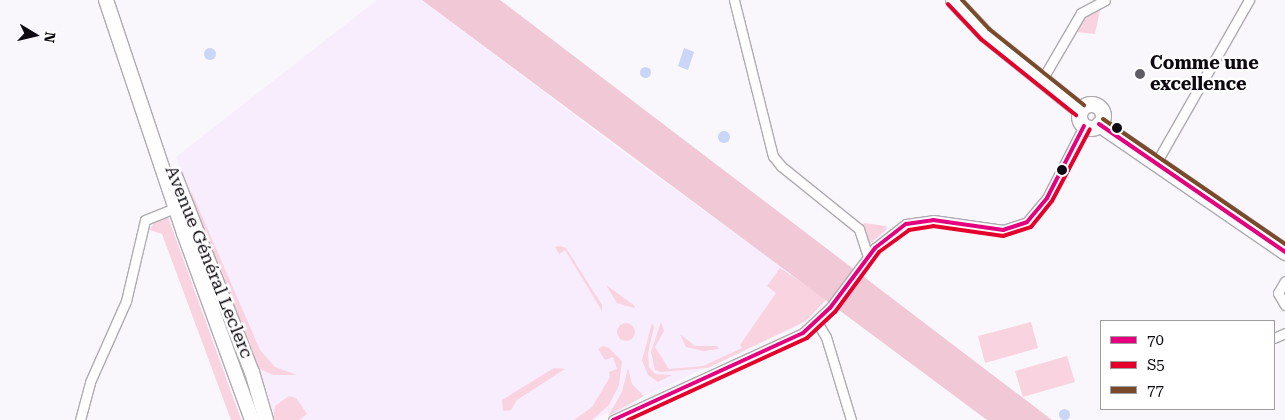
<!DOCTYPE html>
<html>
<head>
<meta charset="utf-8">
<style>
  body { margin:0 }
  #map { position:relative; width:1285px; height:420px; overflow:hidden; background:#f9f6fc; font-family:"Roboto Serif",serif }
  div>[style] { position:absolute }
  .built>* { inset:0; background:#f7edfd }
  .green>* { inset:0; background:#f9d4e0 }
  .round { border-radius:50% }
  .forest>* { inset:0; background:#f0c8d6 }
  .water>* { inset:0; background:#c9d6f8 }
  .roads { filter:drop-shadow(1px 0 #afabb1) drop-shadow(-1px 0 #afabb1) drop-shadow(0 1px #afabb1) drop-shadow(0 -1px #afabb1) }
  .street>* { height:9px; margin:-4.5px; padding:0 4.5px; transform-origin:4.5px; border-radius:4.5px; background:#fefeff }
  .secondary>* { height:14px; margin:-7px; padding:0 7px; transform-origin:7px; border-radius:7px; background:#fefeff }
  .primary>* { height:15px; margin:-7.5px; padding:0 7.5px; transform-origin:7.5px; border-radius:7.5px; background:#fefeff }
  .primary>.ring { margin:-7.5px; padding:0; box-sizing:content-box; background:none; border:15px solid #fefeff; border-radius:50% }
  .bus-1>* { height:4px; margin:-2px; padding:0 2px; transform-origin:2px; border-radius:2px; background:#e5007d }
  .bus-2>* { height:4px; margin:-2px; padding:0 2px; transform-origin:2px; border-radius:2px; background:#e4002b }
  .bus-3>* { height:4px; margin:-2px; padding:0 2px; transform-origin:2px; border-radius:2px; background:#7a4b2a }
  .dots>* { width:14px; height:14px; translate:-50% -50%; box-sizing:border-box; border:2px solid #fff; border-radius:50% }
  span { translate:-50% -50%; white-space:nowrap; text-align:center; line-height:1.15; -webkit-text-stroke:5px #fff; paint-order:stroke }
  .poi-label { font-size:18px; color:#0e0911; font-weight:700 }
  .left { translate:0 -50%; text-align:left }
  .street-label { font-size:18px; color:#0e0911 }
  .legend { position:absolute; left:1100px; top:320px; width:175px; height:90px; box-sizing:border-box; background:#fff; border:1px solid #9f9da0; margin:0; padding:6px 9px; list-style:none; font-size:15px; color:#0e0911 }
  .legend li { display:flex; align-items:center; gap:10px; height:25px }
  .legend b { width:25px; border:1px solid #9f9da0 }
  .north { position:absolute; left:10px; top:10px; width:50px; height:50px; -webkit-text-stroke:4px #fff; paint-order:stroke; rotate:99deg; font-size:14px; font-weight:700; line-height:20px; text-align:center; color:#0e0911 }
  .north::after { content:''; display:block; margin:auto; width:18px; height:22px; background:#0e0911; clip-path:polygon(50% 0,100% 100%,50% 72%,0 100%) }
</style>
</head>
<body>
<div id="map">
  <div class="built">
    <div style="clip-path:polygon(377px 0,422px 0,628px 156px,827px 299px,802px 324px,644px 396px,617px 413px,608px 416px,609px 412px,593px 420px,273px 420px,267px 390px,176px 157px)"></div>
  </div>
  <div class="green">
    <div style="clip-path:polygon(1100px 10px,1095px 34px,1076px 32px,1084px 18px)"></div>
    <div style="clip-path:polygon(192px 193px,260px 350px,275px 367px,297px 375px,273px 375px,258px 368px,190px 195px)"></div>
    <div style="clip-path:polygon(168px 217px,241px 419px,242px 420px,231px 420px,162px 234px,149px 230px,154px 223px)"></div>
    <div style="clip-path:polygon(864px 223px,886px 226px,887px 229px,870px 244px,862px 226px)"></div>
    <div style="clip-path:polygon(560px 246px,566px 248px,602px 305px,602px 311px,565px 250px,559px 254px,555px 247px)"></div>
    <div style="clip-path:polygon(780px 268px,827px 299px,806px 321px,708px 368px,661px 372px,655px 370px,651px 352px,661px 322px,664px 331px,655px 347px,669px 369px,703px 366px,742px 348px,740px 345px,776px 293px,767px 286px)"></div>
    <div style="clip-path:polygon(606px 285px,635px 306px,634px 308px,617px 303px)"></div>
    <div style="clip-path:polygon(1031px 322px,1038px 348px,985px 363px,978px 336px)"></div>
    <div style="clip-path:polygon(652px 323px,654px 327px,648px 353px,649px 367px,655px 374px,672px 375px,658px 382px,648px 375px,642px 360px)"></div>
    <div class="round" style="left:617px;top:323px;width:18px;height:18px"></div>
    <div style="clip-path:polygon(680px 334px,695px 346px,717px 346px,719px 349px,704px 351px,686px 347px)"></div>
    <div style="clip-path:polygon(603px 346px,609px 348px,622px 361px,619px 385px,609px 405px,592px 420px,574px 420px,592px 407px,610px 377px,609px 372px,617px 369px,613px 357px,605px 360px,598px 349px)"></div>
    <div style="clip-path:polygon(1067px 356px,1075px 382px,1023px 397px,1015px 371px)"></div>
    <div style="clip-path:polygon(554px 368px,565px 369px,517px 400px,511px 410px,503px 411px,502px 400px)"></div>
    <div style="clip-path:polygon(628px 368px,632px 384px,644px 396px,608px 416px,622px 392px)"></div>
    <div style="clip-path:polygon(289px 396px,296px 398px,307px 414px,299px 420px,273px 420px,275px 406px)"></div>
  </div>
  <div class="forest">
    <div style="clip-path:polygon(422px 0,500px 0,1052px 420px,987px 420px)"></div>
  </div>
  <div class="water">
    <div class="round" style="left:204px;top:48px;width:12px;height:12px"></div>
    <div style="clip-path:polygon(684px 48px,694px 52px,688px 70px,678px 66px)"></div>
    <div class="round" style="left:639.5px;top:66.5px;width:11px;height:11px"></div>
    <div class="round" style="left:718px;top:131px;width:12px;height:12px"></div>
    <div class="round" style="left:1058.5px;top:408.5px;width:11px;height:11px"></div>
  </div>
  <div class="roads">
    <div class="street">
      <div style="left:734px;top:0;width:161px;rotate:76deg"></div>
      <div style="left:773px;top:156px;width:13px;rotate:51deg"></div>
      <div style="left:781px;top:166px;width:100px;rotate:38.9deg"></div>
      <div style="left:859px;top:229px;width:29px;rotate:72deg"></div>
      <div style="left:1043px;top:78px;width:75px;rotate:-59.7deg"></div>
      <div style="left:1081px;top:13px;width:27px;rotate:-28deg"></div>
      <div style="left:1156px;top:163px;width:188px;rotate:-60.3deg"></div>
      <div style="left:1285px;top:281px;width:14px;rotate:120deg"></div>
      <div style="left:1278px;top:293px;width:14px;rotate:60deg"></div>
      <div style="left:817px;top:322px;width:17px;rotate:59deg"></div>
      <div style="left:826px;top:337px;width:87px;rotate:73.2deg"></div>
      <div style="left:1274px;top:338px;width:12px;rotate:-24deg"></div>
      <div style="left:80px;top:420px;width:39px;rotate:-75deg"></div>
      <div style="left:90px;top:382px;width:89px;rotate:-66deg"></div>
      <div style="left:126px;top:301px;width:83px;rotate:-76.8deg"></div>
      <div style="left:145px;top:220px;width:37px;rotate:-22deg"></div>
      <div style="left:613px;top:420px;width:209px;rotate:-24.6deg"></div>
      <div style="left:803px;top:333px;width:37px;rotate:-43deg"></div>
      <div style="left:830px;top:308px;width:75px;rotate:-53.1deg"></div>
      <div style="left:875px;top:248px;width:39px;rotate:-38deg"></div>
      <div style="left:906px;top:224px;width:27px;rotate:-8deg"></div>
      <div style="left:933px;top:220px;width:71px;rotate:8.1deg"></div>
      <div style="left:1003px;top:230px;width:25px;rotate:-18deg"></div>
      <div style="left:1027px;top:222px;width:31px;rotate:-50deg"></div>
      <div style="left:1047px;top:198px;width:81px;rotate:-62.8deg"></div>
    </div>
    <div class="secondary">
      <div style="left:106px;top:0;width:246px;rotate:71.5deg"></div>
      <div style="left:184px;top:233px;width:199px;rotate:70deg"></div>
      <div style="left:175px;top:176px;width:211px;rotate:68.6deg"></div>
      <div style="left:252px;top:372px;width:50px;rotate:73.7deg"></div>
    </div>
    <div class="primary">
      <div style="left:953px;top:0;width:47px;rotate:46.7deg"></div>
      <div style="left:985px;top:34px;width:122px;rotate:38.7deg"></div>
      <div class="ring" style="left:1079px;top:104px;width:9px;height:9px"></div>
      <div style="left:1099px;top:124px;width:226px;rotate:34.5deg"></div>
    </div>
  </div>
  <div class="bus-1">
    <div style="left:1099px;top:124px;width:226px;rotate:34.5deg"></div>
    <div style="left:613px;top:420px;width:209px;rotate:-24.6deg"></div>
    <div style="left:803px;top:333px;width:37px;rotate:-43deg"></div>
    <div style="left:830px;top:308px;width:75px;rotate:-53.1deg"></div>
    <div style="left:875px;top:248px;width:39px;rotate:-38deg"></div>
    <div style="left:906px;top:224px;width:27px;rotate:-8deg"></div>
    <div style="left:933px;top:220px;width:71px;rotate:8.1deg"></div>
    <div style="left:1003px;top:230px;width:25px;rotate:-18deg"></div>
    <div style="left:1027px;top:222px;width:31px;rotate:-50deg"></div>
    <div style="left:1047px;top:198px;width:81px;rotate:-62.8deg"></div>
  </div>
  <div class="bus-2">
    <div style="left:948px;top:4px;width:48px;rotate:46.7deg"></div>
    <div style="left:981px;top:39px;width:122px;rotate:38.7deg"></div>
    <div style="left:628px;top:420px;width:197px;rotate:-24.6deg"></div>
    <div style="left:807px;top:338px;width:38px;rotate:-43deg"></div>
    <div style="left:835px;top:312px;width:74px;rotate:-53.7deg"></div>
    <div style="left:879px;top:252px;width:37px;rotate:-36deg"></div>
    <div style="left:909px;top:230px;width:24px;rotate:-9deg"></div>
    <div style="left:933px;top:226px;width:71px;rotate:8.1deg"></div>
    <div style="left:1003px;top:236px;width:29px;rotate:-18deg"></div>
    <div style="left:1031px;top:227px;width:33px;rotate:-51deg"></div>
    <div style="left:1052px;top:201px;width:81px;rotate:-62.2deg"></div>
  </div>
  <div class="bus-3">
    <div style="left:962px;top:0;width:40px;rotate:47deg"></div>
    <div style="left:989px;top:29px;width:122px;rotate:38.7deg"></div>
    <div style="left:1103px;top:119px;width:221px;rotate:34.5deg"></div>
  </div>
  <div class="dots">
    <div style="left:1140px;top:74px;background:#605c63"></div>
    <div style="left:1117px;top:128px;background:#0e0911"></div>
    <div style="left:1062px;top:170px;background:#0e0911"></div>
  </div>
  <div class="poi-label">
    <span class="left" style="left:1150px;top:74px">Comme une<br>excellence</span>
  </div>
  <div class="street-label">
    <span style="left:209px;top:262px;rotate:68deg">Avenue Général Leclerc</span>
  </div>
  <ul class="legend">
  <li><b style="height:6px;background:#e5007d"></b>70</li>
  <li><b style="height:6px;background:#e4002b"></b>S5</li>
  <li><b style="height:6px;background:#7a4b2a"></b>77</li>
  </ul>
  <div class="north">N</div>
</div>
</body>
</html>
